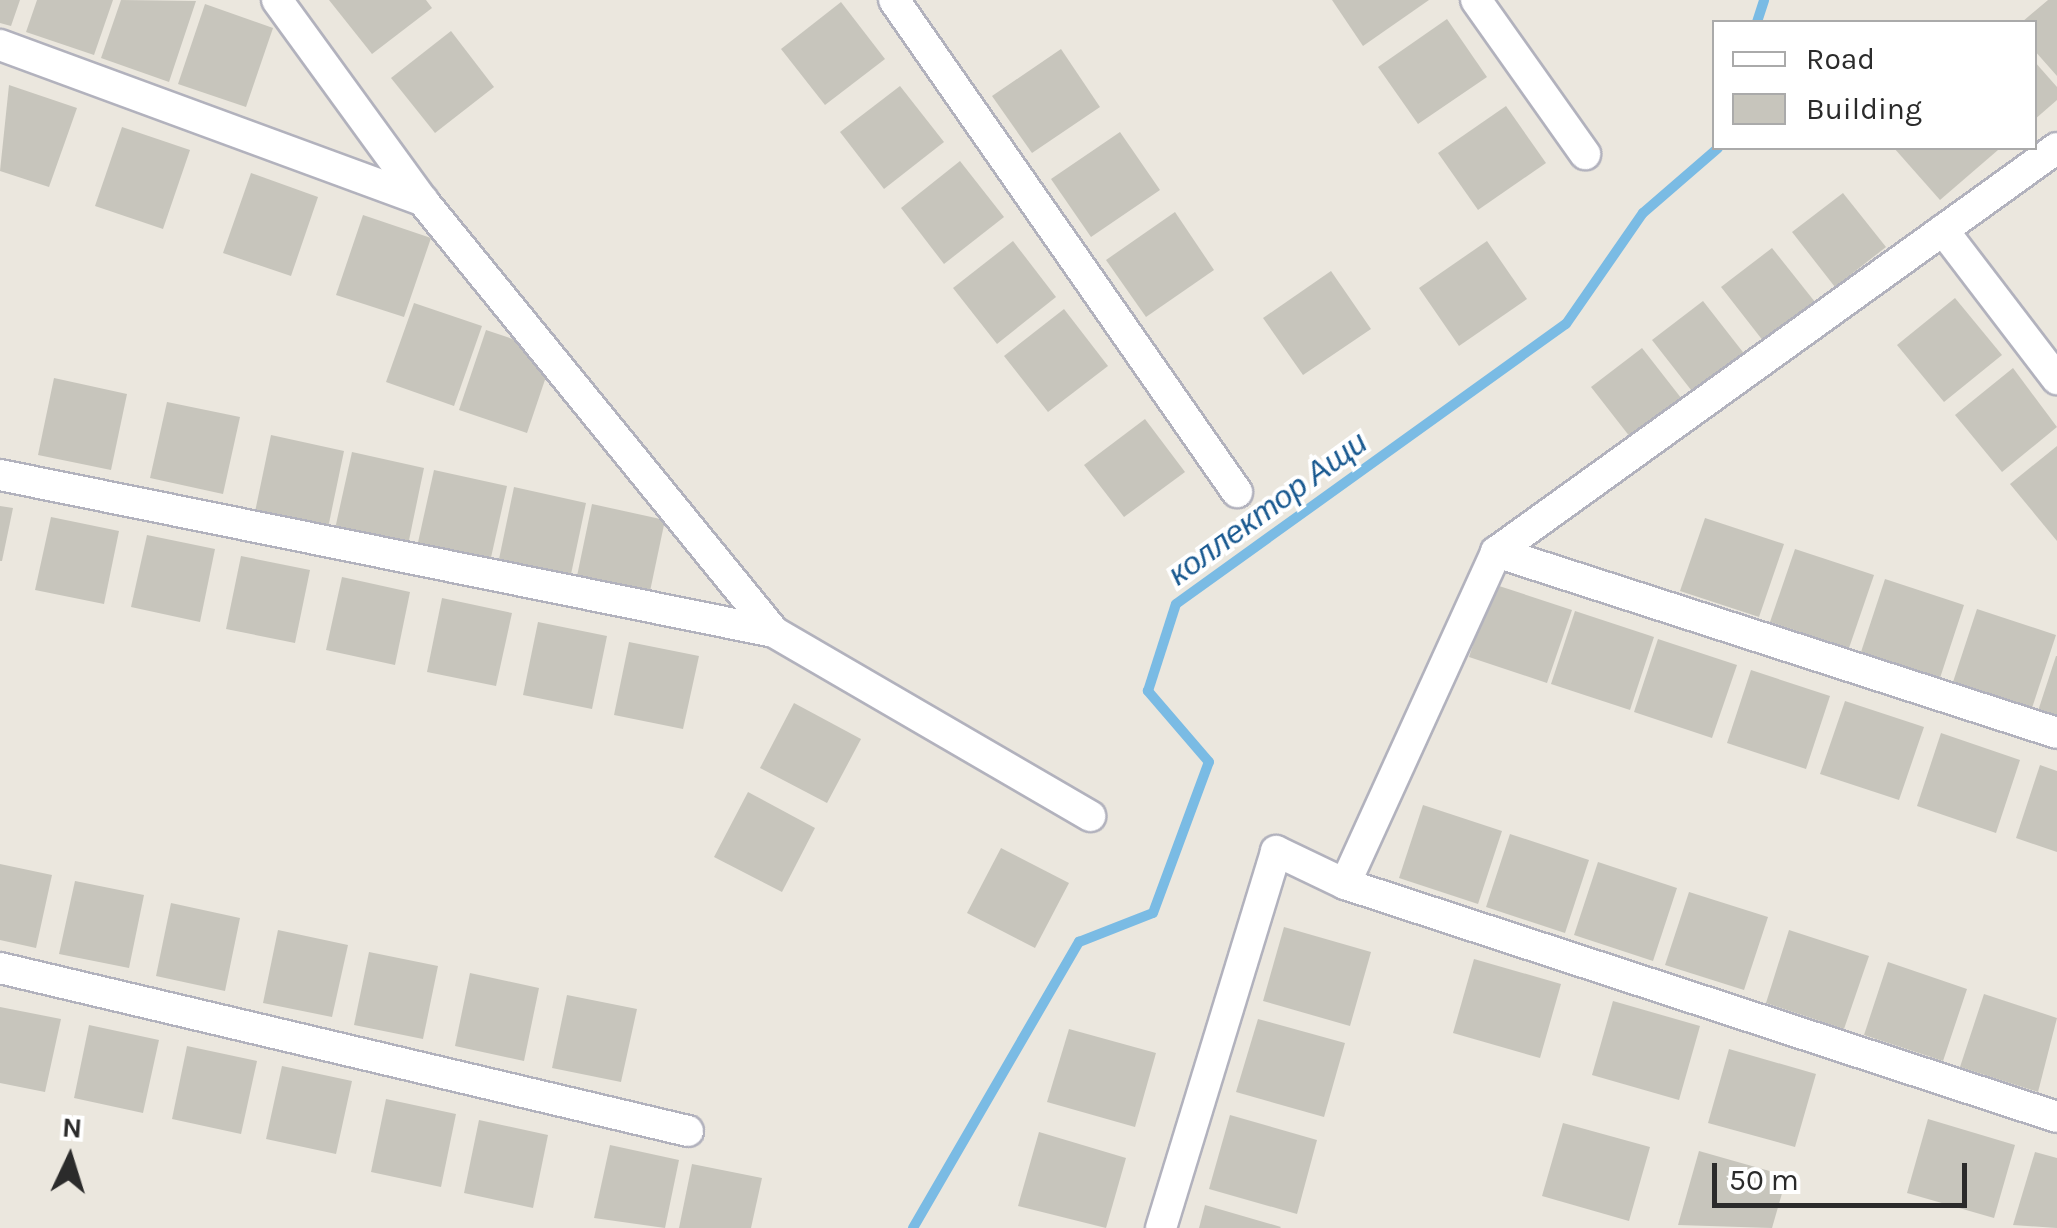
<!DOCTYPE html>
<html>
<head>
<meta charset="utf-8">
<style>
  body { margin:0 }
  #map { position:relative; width:2057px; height:1228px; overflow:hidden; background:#ebe7de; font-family:Karla,sans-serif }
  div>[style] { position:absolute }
  .stream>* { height:10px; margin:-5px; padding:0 5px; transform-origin:5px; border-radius:5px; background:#7abbe4 }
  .building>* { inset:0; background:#c7c5bc }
  .roads { filter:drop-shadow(2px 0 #b2b2bd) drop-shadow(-2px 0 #b2b2bd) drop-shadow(0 2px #b2b2bd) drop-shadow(0 -2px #b2b2bd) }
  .minor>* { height:30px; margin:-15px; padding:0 15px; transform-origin:15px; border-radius:15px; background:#fff }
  span { translate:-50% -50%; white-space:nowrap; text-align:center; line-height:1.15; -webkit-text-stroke:8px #fff; paint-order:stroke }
  .water-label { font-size:32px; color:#195990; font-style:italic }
  .legend { position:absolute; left:1712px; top:20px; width:325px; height:130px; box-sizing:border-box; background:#fff; border:2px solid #aaa; margin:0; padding:12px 18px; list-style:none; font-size:30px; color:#2b2b2b }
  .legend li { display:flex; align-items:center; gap:20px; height:50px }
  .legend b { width:50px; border:2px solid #aaa }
  .north { position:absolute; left:20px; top:1108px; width:100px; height:100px; -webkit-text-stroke:8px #fff; paint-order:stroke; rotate:4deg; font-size:28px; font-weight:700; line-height:40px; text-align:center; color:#2b2b2b }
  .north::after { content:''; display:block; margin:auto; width:35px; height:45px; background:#2b2b2b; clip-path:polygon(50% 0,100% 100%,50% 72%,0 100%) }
  .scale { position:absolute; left:1712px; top:1163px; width:255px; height:45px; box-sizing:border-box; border:5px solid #2b2b2b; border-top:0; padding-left:12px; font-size:30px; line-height:35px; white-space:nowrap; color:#2b2b2b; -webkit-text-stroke:8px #fff; paint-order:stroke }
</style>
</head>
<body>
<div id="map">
  <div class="stream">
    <div style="left:1757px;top:22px;width:23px;rotate:-72deg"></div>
    <div style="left:913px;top:1228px;width:331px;rotate:-59.9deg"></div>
    <div style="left:1079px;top:942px;width:79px;rotate:-21.4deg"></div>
    <div style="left:1153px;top:913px;width:161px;rotate:-69.7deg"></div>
    <div style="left:1209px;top:762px;width:94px;rotate:-130.7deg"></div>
    <div style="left:1148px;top:691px;width:91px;rotate:-72.2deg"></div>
    <div style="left:1176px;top:604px;width:480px;rotate:-35.7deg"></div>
    <div style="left:1566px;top:324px;width:135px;rotate:-55.3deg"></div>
    <div style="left:1643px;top:213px;width:99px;rotate:-40.9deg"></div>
  </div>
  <div class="building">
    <div style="clip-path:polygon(0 0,20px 0,11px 26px,0 23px)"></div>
    <div style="clip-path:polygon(37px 0,113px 0,94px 55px,26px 32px)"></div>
    <div style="clip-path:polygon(121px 0,196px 1px,169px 82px,101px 58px)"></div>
    <div style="clip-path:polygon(329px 0,426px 0,432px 8px,372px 54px)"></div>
    <div style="clip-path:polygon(1332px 0,1429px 0,1363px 46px)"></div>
    <div style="clip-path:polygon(2048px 0,2057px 0,2057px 76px,2034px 50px,2034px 22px,2022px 22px)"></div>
    <div style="clip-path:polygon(841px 2px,885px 59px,825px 105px,781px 49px)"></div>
    <div style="clip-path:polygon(205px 4px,273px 28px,246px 107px,178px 84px)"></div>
    <div style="clip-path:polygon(1447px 19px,1487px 77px,1418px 124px,1378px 67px)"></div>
    <div style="clip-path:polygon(451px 31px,494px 87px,435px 133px,391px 78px)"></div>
    <div style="clip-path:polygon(1061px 49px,1100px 107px,1032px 153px,992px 96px)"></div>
    <div style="clip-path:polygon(2034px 61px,2057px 87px,2057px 100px,2034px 120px)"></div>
    <div style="clip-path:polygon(9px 85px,77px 108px,49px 187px,0 171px)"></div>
    <div style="clip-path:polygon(900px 86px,944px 142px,884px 189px,840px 132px)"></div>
    <div style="clip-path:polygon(1506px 106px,1546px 163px,1478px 210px,1438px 153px)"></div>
    <div style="clip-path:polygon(122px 127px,190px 150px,163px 229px,95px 206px)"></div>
    <div style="clip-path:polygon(1120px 132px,1160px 190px,1091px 237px,1051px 179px)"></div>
    <div style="clip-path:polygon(1894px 148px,1996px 148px,1998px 150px,1940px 200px)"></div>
    <div style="clip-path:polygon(960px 161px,1004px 217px,944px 264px,901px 208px)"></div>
    <div style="clip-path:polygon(251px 173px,318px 197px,291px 276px,223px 253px)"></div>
    <div style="clip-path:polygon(1843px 193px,1886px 247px,1835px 287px,1792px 232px)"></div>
    <div style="clip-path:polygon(1175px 212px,1214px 270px,1146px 317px,1106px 260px)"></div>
    <div style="clip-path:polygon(363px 215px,431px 238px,404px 317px,336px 295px)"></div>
    <div style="clip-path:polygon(1013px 241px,1056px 297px,997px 344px,953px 288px)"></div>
    <div style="clip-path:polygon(1487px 241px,1527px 299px,1459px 346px,1419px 288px)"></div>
    <div style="clip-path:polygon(1772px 248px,1815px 302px,1764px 342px,1721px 287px)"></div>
    <div style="clip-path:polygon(1331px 271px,1371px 329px,1303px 375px,1263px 318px)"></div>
    <div style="clip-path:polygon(1955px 298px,2002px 355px,1944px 402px,1897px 345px)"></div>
    <div style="clip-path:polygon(1703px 301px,1746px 356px,1695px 395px,1652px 340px)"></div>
    <div style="clip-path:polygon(414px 303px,482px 326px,454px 406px,386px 382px)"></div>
    <div style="clip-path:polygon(1064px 309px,1108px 366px,1048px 412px,1004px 356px)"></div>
    <div style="clip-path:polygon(486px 330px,554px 353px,527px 433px,459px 410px)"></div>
    <div style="clip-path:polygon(1642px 348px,1685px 403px,1634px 442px,1591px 387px)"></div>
    <div style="clip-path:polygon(2013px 368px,2057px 427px,2002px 472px,1955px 415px)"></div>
    <div style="clip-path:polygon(54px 378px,127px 394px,111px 470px,38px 455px)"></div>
    <div style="clip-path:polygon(167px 402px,240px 417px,223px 494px,150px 478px)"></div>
    <div style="clip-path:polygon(1145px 419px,1185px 472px,1124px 517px,1084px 465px)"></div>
    <div style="clip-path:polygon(271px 435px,344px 451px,328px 528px,255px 512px)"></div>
    <div style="clip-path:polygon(2057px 446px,2057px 541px,2010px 484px)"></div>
    <div style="clip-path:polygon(352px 452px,424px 468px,408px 545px,335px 529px)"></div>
    <div style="clip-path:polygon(434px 470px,507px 486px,490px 562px,417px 547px)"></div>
    <div style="clip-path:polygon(514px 487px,586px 503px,570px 579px,498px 564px)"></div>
    <div style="clip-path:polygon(592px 504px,665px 520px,649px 596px,576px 581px)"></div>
    <div style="clip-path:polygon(0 506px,13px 508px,2px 561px,0 561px)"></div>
    <div style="clip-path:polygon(51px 517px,119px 531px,104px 604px,35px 590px)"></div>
    <div style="clip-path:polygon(1705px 518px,1784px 544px,1759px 617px,1680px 591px)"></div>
    <div style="clip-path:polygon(147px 535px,215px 549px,200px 622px,131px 607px)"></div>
    <div style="clip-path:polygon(1795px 549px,1874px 575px,1849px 648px,1770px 622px)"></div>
    <div style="clip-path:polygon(241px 556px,310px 570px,295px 643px,226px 629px)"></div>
    <div style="clip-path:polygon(342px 577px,410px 592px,395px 665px,326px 650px)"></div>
    <div style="clip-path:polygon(1885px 579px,1964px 605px,1940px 678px,1861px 652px)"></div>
    <div style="clip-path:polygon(1493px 584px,1572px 610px,1547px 683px,1469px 657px)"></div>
    <div style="clip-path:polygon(442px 598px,512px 613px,496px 686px,427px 672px)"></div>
    <div style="clip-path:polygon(1977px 609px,2056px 635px,2032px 708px,1953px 682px)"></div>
    <div style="clip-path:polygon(1575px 611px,1654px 637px,1630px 710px,1551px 684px)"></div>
    <div style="clip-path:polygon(538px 622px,607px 636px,592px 709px,523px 695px)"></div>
    <div style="clip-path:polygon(1658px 639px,1737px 665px,1712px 738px,1634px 712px)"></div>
    <div style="clip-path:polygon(629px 642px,699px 656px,683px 729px,614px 715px)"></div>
    <div style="clip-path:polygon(2056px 656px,2057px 656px,2057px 717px,2038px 711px)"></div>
    <div style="clip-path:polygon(1751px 670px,1830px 696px,1806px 769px,1727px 743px)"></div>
    <div style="clip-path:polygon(1845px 701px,1924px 727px,1899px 800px,1820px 774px)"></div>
    <div style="clip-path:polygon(794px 703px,861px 739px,827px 803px,760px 768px)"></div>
    <div style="clip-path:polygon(1941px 733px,2020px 760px,1996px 833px,1917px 806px)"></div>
    <div style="clip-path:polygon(2040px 765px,2057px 771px,2057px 852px,2016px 838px)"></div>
    <div style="clip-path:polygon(748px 792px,815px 828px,782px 892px,714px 857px)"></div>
    <div style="clip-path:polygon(1423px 805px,1502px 831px,1478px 904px,1399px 878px)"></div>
    <div style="clip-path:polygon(1510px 834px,1589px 860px,1565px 933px,1486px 907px)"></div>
    <div style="clip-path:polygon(1001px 848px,1069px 883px,1035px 948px,967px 913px)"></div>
    <div style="clip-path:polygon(1598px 862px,1677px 888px,1653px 961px,1574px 935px)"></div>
    <div style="clip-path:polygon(0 864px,52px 875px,36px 948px,0 940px)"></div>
    <div style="clip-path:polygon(75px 881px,144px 895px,129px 968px,59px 954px)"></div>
    <div style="clip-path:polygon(1689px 892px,1768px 917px,1744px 990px,1665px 965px)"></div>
    <div style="clip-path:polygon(171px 903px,240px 918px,225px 991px,156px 976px)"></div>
    <div style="clip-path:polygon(1284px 927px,1371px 952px,1350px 1026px,1263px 1001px)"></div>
    <div style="clip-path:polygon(278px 930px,348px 945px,332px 1017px,263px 1003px)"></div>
    <div style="clip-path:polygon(1789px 930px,1869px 956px,1844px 1029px,1766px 1003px)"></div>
    <div style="clip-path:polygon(369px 952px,438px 966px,423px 1039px,354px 1025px)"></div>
    <div style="clip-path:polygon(1474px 959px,1561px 984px,1540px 1058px,1453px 1033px)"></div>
    <div style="clip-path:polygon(1888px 962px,1967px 989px,1943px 1061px,1864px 1035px)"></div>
    <div style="clip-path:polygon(470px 973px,539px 988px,524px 1061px,455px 1046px)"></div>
    <div style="clip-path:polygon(1984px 994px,2057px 1018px,2038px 1092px,1960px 1067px)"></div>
    <div style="clip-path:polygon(567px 995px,637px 1009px,621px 1082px,552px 1068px)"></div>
    <div style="clip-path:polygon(1613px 1001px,1700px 1026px,1679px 1100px,1592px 1075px)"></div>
    <div style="clip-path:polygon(0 1007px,61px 1019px,45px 1092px,0 1083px)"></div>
    <div style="clip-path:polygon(1258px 1019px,1345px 1043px,1324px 1117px,1236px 1092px)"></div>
    <div style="clip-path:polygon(89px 1025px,159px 1040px,143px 1113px,74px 1098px)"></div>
    <div style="clip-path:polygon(1069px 1029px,1156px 1053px,1135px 1127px,1047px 1102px)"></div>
    <div style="clip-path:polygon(187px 1046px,257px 1061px,241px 1134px,172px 1119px)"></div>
    <div style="clip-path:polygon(1729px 1049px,1816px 1074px,1795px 1147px,1708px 1123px)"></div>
    <div style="clip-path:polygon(282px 1066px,352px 1081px,336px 1154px,266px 1139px)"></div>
    <div style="clip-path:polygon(386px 1099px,456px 1114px,441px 1187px,371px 1172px)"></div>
    <div style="clip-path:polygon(1230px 1115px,1317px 1140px,1297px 1214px,1209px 1189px)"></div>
    <div style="clip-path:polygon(1928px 1119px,2015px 1145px,1994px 1218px,1907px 1193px)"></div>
    <div style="clip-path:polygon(479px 1120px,548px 1135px,533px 1208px,464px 1193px)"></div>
    <div style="clip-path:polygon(1563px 1123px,1650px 1147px,1629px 1221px,1542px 1196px)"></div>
    <div style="clip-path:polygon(1039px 1132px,1126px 1158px,1106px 1228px,1018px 1206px)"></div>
    <div style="clip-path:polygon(610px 1145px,679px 1160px,665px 1228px,594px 1218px)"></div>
    <div style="clip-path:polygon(1699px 1151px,1787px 1176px,1772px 1228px,1678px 1225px)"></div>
    <div style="clip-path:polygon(2035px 1152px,2057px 1158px,2057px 1228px,2013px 1225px)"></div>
    <div style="clip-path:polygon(692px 1164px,762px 1178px,751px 1228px,679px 1228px)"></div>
    <div style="clip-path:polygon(1205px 1205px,1281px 1227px,1280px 1228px,1199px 1228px)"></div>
  </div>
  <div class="roads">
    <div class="minor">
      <div style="left:277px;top:0;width:248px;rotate:54deg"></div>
      <div style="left:423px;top:201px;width:556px;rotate:50.84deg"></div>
      <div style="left:774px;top:632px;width:366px;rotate:30.2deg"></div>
      <div style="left:894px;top:0;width:600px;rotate:55.12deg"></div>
      <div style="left:1476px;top:0;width:189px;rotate:54.7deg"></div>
      <div style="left:0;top:45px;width:451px;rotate:20.2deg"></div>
      <div style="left:1943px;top:230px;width:188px;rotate:52.6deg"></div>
      <div style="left:0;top:475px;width:790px;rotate:11.47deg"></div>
      <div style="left:1496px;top:552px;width:589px;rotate:17.88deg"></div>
      <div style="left:1345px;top:884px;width:365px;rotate:-65.5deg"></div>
      <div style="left:1496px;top:552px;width:691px;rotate:-35.76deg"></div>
      <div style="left:0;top:968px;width:707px;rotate:13.33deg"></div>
      <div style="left:1161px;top:1228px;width:394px;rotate:-73deg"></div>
      <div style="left:1276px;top:851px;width:76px;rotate:25.6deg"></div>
      <div style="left:1345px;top:884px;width:749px;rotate:18.12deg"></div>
    </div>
  </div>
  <div class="water-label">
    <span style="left:1268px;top:509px;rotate:-36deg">коллектор Ащи</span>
  </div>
  <ul class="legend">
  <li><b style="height:12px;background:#fff"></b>Road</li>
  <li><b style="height:28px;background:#c7c5bc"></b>Building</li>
  </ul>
  <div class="north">N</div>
  <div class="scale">50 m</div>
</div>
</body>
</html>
